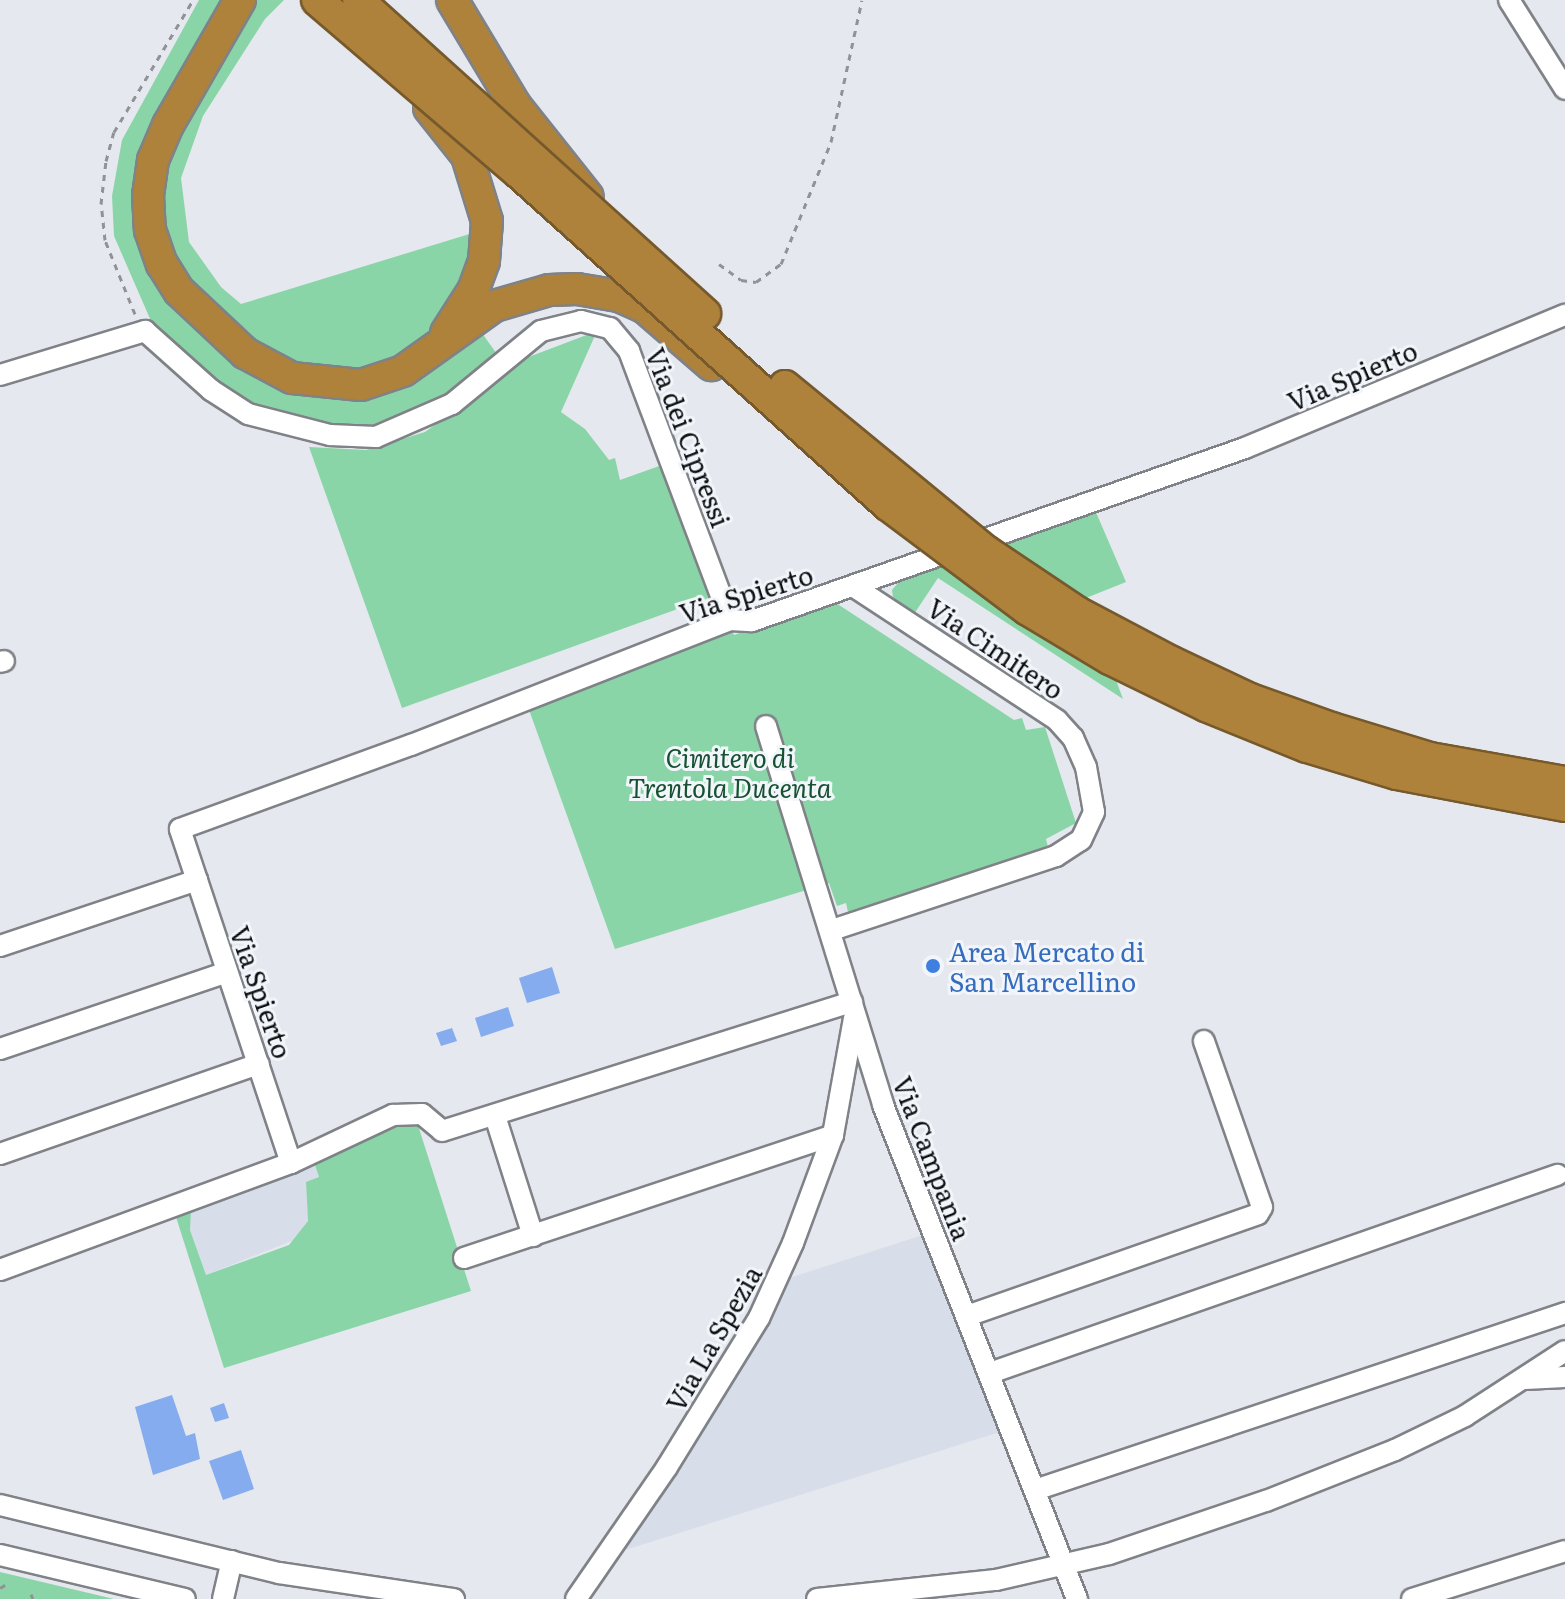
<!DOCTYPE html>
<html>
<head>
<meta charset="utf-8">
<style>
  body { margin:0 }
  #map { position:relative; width:1565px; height:1599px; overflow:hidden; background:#e5e8ee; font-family:Literata,serif }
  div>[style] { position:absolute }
  .built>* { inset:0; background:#d7deea }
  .green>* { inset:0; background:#8ad5a7 }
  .building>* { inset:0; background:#85acee }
  .path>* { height:3px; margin-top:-1.5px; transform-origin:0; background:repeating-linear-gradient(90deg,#909296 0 6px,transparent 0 12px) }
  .roads { filter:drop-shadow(2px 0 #7f8287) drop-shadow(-2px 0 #7f8287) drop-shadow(0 2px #7f8287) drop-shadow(0 -2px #7f8287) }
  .minor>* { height:20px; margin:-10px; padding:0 10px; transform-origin:10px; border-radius:10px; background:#fff }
  .highway>* { height:30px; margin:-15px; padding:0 15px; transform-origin:15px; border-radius:15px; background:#ae823b }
  .bridges { filter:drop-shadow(2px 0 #76592c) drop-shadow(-2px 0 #76592c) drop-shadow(0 2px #76592c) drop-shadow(0 -2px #76592c) }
  .highway-bridge>* { height:30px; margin:-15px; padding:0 15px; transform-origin:15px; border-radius:15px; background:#ae823b }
  .dots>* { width:22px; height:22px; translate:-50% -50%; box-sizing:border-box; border:4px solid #f2f6fb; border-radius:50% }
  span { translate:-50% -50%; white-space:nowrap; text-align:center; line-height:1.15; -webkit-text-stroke:6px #f2f6fb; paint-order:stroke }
  .street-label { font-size:26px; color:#0d0e10 }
  .park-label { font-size:26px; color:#165232; font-style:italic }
  .shop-label { font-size:26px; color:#366cbe }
  .left { translate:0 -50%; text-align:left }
</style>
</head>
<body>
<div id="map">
  <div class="built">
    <div style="clip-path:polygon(314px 1162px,319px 1177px,306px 1185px,308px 1220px,299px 1238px,206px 1275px,190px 1230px,191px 1211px)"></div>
    <div style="clip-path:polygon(926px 1234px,1003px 1431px,619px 1552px,725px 1392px,783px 1280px)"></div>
  </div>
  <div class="green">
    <div style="clip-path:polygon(199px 0,225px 0,151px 130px,147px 255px,321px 395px,477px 326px,499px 357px,434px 407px,373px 429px,344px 431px,266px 415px,232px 397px,151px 321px,114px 236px,112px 196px,122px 140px)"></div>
    <div style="clip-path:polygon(253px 0,284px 0,265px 19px,203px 116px,181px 178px,189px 242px,221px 287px,241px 304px,476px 232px,466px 290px,419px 347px,390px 363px,355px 372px,318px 372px,277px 359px,200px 296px,171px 251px,160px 190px,172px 142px)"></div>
    <div style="clip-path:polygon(597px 331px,561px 412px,585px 429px,609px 460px,615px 458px,620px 480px,662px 465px,711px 597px,402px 708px,309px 447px,366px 450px,425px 432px,526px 358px)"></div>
    <div style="clip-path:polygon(1095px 510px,1126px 582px,1086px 598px,1123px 699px,938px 578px,914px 614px,893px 597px,892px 590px,903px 577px)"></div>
    <div style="clip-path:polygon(833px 601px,1014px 720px,1022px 718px,1026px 730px,1045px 727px,1076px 823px,1046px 839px,1048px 847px,848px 912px,846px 903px,837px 906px,829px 883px,615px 949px,528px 707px,730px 626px,734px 635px)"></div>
    <div style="clip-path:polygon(416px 1119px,471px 1291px,224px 1368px,176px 1217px,191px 1211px,190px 1230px,206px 1275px,289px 1245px,308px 1221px,306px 1182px,319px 1177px,314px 1162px)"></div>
    <div style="clip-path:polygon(0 1572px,114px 1599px,0 1599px)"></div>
  </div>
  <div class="building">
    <div style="clip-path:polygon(552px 967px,560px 993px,527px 1003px,519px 978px)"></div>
    <div style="clip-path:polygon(508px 1007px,514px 1026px,481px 1037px,475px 1018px)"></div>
    <div style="clip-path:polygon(452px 1028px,457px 1041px,441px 1046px,436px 1033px)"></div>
    <div style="clip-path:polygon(172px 1395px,186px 1436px,195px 1433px,200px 1459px,153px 1475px,135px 1407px)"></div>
    <div style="clip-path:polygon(224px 1403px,229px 1418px,215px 1422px,210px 1408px)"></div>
    <div style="clip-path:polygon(241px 1450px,254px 1489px,223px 1500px,209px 1461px)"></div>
  </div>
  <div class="path">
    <div style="left:719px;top:264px;width:27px;rotate:36deg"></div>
    <div style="left:741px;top:280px;width:15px;rotate:8deg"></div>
    <div style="left:756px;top:282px;width:31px;rotate:-36deg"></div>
    <div style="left:781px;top:264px;width:132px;rotate:-67.7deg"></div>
    <div style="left:831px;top:142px;width:145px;rotate:-77.7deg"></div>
    <div style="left:135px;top:314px;width:80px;rotate:-112.1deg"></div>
    <div style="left:105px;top:240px;width:36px;rotate:-96deg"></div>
    <div style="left:101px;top:204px;width:43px;rotate:-83.4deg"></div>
    <div style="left:106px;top:161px;width:30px;rotate:-75deg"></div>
    <div style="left:114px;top:132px;width:154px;rotate:-59.1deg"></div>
    <div style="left:0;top:1588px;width:6px;rotate:-31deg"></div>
    <div style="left:31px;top:1594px;width:5px;rotate:68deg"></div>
  </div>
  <div class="roads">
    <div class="minor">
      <div style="left:1509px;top:0;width:105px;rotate:57.8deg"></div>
      <div style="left:0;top:375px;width:152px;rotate:-16.9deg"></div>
      <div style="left:145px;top:331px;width:89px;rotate:41.8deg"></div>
      <div style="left:211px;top:390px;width:44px;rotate:33deg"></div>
      <div style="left:248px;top:414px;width:85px;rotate:14.4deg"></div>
      <div style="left:330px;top:435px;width:46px;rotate:2.5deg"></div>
      <div style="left:376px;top:437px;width:83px;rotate:-23.5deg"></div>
      <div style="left:452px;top:404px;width:115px;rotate:-39.4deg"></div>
      <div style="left:541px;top:331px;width:41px;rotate:-14deg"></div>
      <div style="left:581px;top:321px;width:30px;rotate:14deg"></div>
      <div style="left:610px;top:328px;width:30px;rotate:50deg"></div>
      <div style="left:629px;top:351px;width:287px;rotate:69.4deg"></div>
      <div style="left:0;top:662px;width:4px;rotate:-14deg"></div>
      <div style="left:766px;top:726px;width:397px;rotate:72.8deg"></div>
      <div style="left:883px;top:1105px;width:531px;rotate:68.56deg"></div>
      <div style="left:832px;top:930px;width:236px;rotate:-18.3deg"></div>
      <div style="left:1056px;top:856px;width:30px;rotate:-33deg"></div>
      <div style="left:1081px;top:840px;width:31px;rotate:-65deg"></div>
      <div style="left:1094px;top:812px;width:46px;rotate:-100.1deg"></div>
      <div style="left:1086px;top:767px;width:32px;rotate:-114deg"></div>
      <div style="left:1073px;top:738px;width:24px;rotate:-132deg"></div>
      <div style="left:1057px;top:720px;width:244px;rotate:-146.7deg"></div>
      <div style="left:0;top:946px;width:208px;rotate:-18.5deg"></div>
      <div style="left:0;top:1049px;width:240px;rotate:-18.7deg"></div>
      <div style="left:495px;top:1116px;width:126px;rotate:72.4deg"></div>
      <div style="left:0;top:1154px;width:274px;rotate:-19.2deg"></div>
      <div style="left:291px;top:1163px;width:352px;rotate:-108.4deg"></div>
      <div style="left:180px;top:829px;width:246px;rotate:-20deg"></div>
      <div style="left:411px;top:745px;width:343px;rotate:-21.4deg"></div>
      <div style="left:730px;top:620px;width:22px;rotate:3deg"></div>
      <div style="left:752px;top:621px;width:522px;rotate:-19.34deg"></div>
      <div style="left:1245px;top:448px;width:347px;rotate:-22.6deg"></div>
      <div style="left:464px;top:1258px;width:389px;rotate:-18.4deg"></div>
      <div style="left:0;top:1270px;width:310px;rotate:-20.2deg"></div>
      <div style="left:291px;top:1163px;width:113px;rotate:-25.2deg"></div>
      <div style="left:393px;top:1115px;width:29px;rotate:-2deg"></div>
      <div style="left:422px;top:1114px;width:26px;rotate:40deg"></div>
      <div style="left:442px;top:1131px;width:430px;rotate:-17.5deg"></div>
      <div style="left:967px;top:1316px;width:308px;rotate:-19.3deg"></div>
      <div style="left:1258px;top:1214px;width:8px;rotate:-60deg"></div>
      <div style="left:1262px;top:1207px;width:176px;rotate:-109.3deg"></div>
      <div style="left:990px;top:1373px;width:601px;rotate:-19.25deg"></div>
      <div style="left:1525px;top:1379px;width:40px;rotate:-2.9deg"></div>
      <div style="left:1035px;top:1490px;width:559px;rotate:-18.47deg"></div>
      <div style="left:0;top:1505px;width:287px;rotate:13.7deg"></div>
      <div style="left:279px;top:1573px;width:177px;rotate:8.5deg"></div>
      <div style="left:0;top:1555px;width:190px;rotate:13.4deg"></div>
      <div style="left:223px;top:1599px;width:39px;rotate:-77deg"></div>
      <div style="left:576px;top:1599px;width:160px;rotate:-55.4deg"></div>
      <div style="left:667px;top:1467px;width:175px;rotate:-58.3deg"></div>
      <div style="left:759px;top:1318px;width:82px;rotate:-65.6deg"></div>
      <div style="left:793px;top:1243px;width:115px;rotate:-69.7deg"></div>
      <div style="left:833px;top:1135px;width:119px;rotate:-79.8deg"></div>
      <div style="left:817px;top:1599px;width:180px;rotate:-6.1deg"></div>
      <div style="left:996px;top:1580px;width:116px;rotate:-13deg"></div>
      <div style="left:1109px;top:1554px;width:166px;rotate:-18.7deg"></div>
      <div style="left:1266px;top:1501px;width:139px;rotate:-21.6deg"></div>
      <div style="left:1395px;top:1450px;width:78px;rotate:-25.9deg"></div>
      <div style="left:1465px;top:1416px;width:119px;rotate:-33deg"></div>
      <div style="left:1412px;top:1599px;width:160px;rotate:-17.4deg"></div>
    </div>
    <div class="highway">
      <div style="left:240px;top:0;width:144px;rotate:119.9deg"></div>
      <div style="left:168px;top:125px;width:38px;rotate:113deg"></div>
      <div style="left:153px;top:160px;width:35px;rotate:98deg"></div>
      <div style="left:148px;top:195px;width:35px;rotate:87deg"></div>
      <div style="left:150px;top:230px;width:36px;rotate:71deg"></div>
      <div style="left:162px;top:264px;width:32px;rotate:58deg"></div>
      <div style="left:179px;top:291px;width:91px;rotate:43.2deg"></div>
      <div style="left:245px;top:353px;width:53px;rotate:28deg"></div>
      <div style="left:292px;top:378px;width:69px;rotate:5.8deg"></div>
      <div style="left:361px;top:385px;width:44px;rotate:-18.4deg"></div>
      <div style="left:403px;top:371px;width:112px;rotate:-35.5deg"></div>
      <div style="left:494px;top:306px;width:57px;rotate:-16.2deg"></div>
      <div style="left:549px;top:290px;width:28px;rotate:-2deg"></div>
      <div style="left:577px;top:289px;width:43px;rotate:9.5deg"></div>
      <div style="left:619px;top:296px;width:27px;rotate:24deg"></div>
      <div style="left:644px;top:307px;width:89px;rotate:40.9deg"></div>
      <div style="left:452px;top:0;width:122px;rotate:59deg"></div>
      <div style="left:515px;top:105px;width:117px;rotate:51.6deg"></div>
      <div style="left:429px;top:108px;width:61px;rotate:51.6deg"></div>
      <div style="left:467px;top:156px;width:68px;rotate:72.9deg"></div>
      <div style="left:487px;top:221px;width:40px;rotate:94.3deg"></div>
      <div style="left:484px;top:261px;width:30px;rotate:110deg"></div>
      <div style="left:474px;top:289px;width:52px;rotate:122.5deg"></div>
    </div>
  </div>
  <div class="bridges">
    <div class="highway-bridge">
      <div style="left:317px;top:0;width:265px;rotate:40.6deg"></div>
      <div style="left:518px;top:172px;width:498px;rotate:42deg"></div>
      <div style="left:888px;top:505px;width:175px;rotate:36.9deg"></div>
      <div style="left:1028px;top:610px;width:96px;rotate:30.9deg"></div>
      <div style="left:1110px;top:659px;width:107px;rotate:26.1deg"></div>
      <div style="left:1206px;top:706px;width:109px;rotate:22.1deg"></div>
      <div style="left:1307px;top:747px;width:94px;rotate:16.7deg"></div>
      <div style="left:1397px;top:774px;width:171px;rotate:10.8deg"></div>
      <div style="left:358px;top:0;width:468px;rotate:42.1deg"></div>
      <div style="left:785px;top:386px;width:260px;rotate:39.4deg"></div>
      <div style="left:986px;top:551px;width:110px;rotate:33.8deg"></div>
      <div style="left:1077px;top:612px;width:107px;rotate:27.8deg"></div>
      <div style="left:1172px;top:662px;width:86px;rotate:25.4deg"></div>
      <div style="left:1250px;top:699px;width:87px;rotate:19.5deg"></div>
      <div style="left:1332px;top:728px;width:102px;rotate:17deg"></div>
      <div style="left:1430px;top:758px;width:137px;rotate:10.1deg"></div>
    </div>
  </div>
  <div class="dots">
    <div style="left:933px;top:966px;background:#3f7fe0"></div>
  </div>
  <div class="street-label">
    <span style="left:1352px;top:375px;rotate:-23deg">Via Spierto</span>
    <span style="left:689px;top:437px;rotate:69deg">Via dei Cipressi</span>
    <span style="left:746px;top:593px;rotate:-17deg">Via Spierto</span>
    <span style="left:996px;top:648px;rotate:34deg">Via Cimitero</span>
    <span style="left:262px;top:992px;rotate:71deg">Via Spierto</span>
    <span style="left:933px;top:1158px;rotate:69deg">Via Campania</span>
    <span style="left:713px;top:1338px;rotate:-60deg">Via La Spezia</span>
  </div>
  <div class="park-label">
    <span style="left:730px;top:772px">Cimitero di<br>Trentola Ducenta</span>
  </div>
  <div class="shop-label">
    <span class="left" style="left:949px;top:966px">Area Mercato di<br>San Marcellino</span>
  </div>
</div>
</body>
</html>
